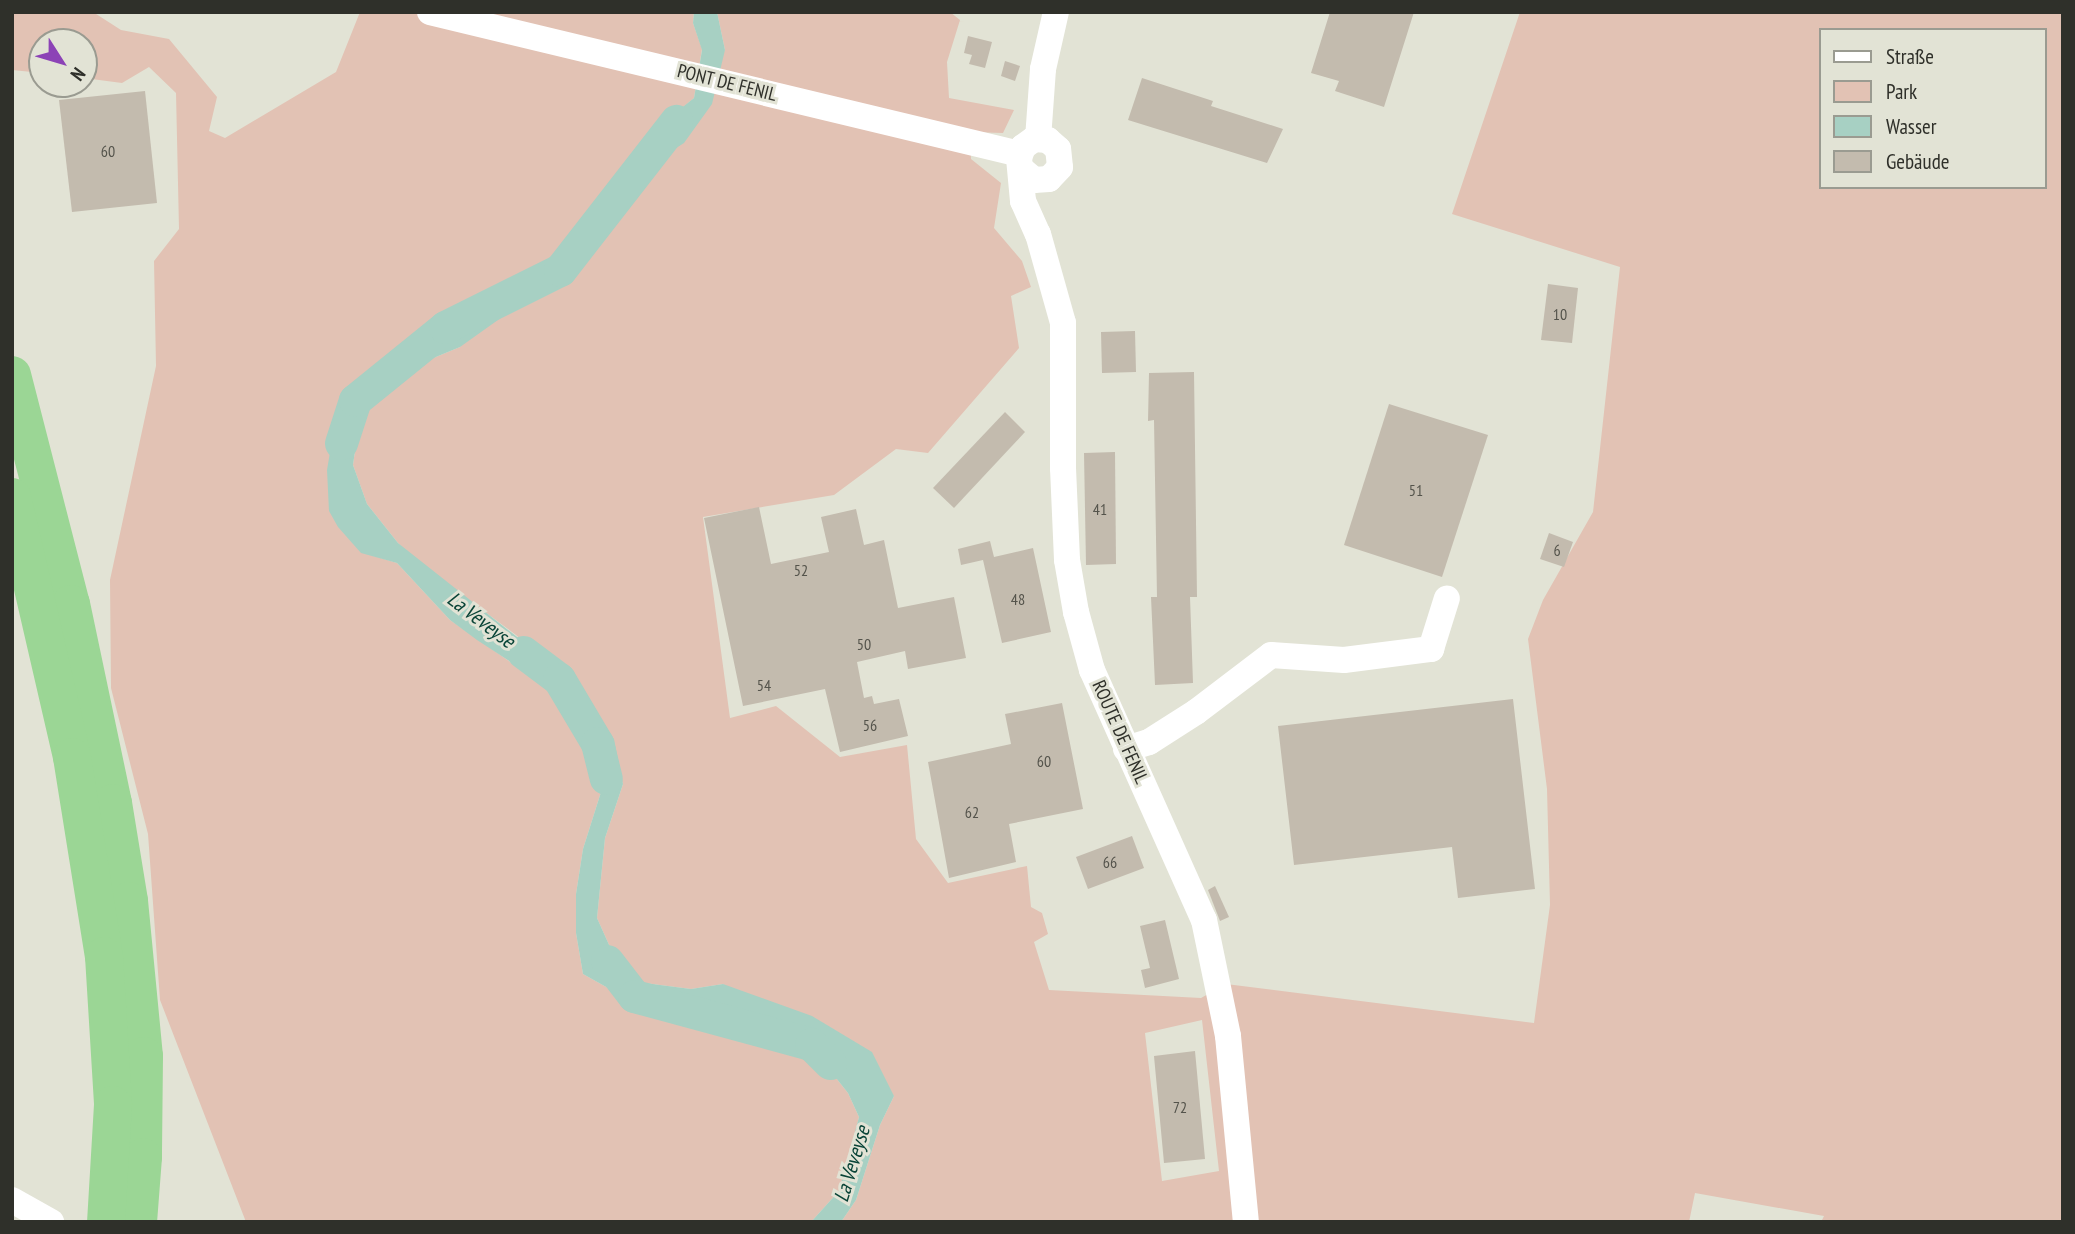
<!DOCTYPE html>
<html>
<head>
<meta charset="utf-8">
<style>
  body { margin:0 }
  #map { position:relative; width:2075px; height:1234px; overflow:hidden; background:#e2e3d5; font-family:"PT Sans Narrow",sans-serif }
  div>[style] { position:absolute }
  .green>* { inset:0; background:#e2c2b4 }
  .water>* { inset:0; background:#a7d0c3 }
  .river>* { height:33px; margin:-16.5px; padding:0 16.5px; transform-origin:16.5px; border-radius:16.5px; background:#a7d0c3 }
  .building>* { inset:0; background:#c3bbae }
  .minor>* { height:26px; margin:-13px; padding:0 13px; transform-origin:13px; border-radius:13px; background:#fff }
  .highway>* { height:38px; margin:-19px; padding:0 19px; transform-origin:19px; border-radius:19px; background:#9bd695 }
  span { translate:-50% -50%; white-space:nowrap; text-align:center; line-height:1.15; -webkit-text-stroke:6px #e2e3d5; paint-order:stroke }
  .number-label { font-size:16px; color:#54534b }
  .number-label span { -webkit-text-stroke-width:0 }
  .street-label { font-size:19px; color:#2f302a }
  .water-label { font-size:21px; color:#094437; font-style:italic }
  .frame { position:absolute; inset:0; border:14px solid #2f302a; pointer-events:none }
  .legend { position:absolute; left:1819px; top:28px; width:228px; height:161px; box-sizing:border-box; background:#e2e3d5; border:2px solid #9a9b91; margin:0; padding:9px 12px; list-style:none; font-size:21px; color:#2f302a }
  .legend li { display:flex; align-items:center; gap:14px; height:35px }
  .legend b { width:35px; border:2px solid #9a9b91 }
  .north { position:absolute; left:28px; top:28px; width:70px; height:70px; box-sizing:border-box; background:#e2e3d5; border:2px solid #9a9b91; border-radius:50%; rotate:127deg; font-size:19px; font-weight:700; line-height:28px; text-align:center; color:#2f302a }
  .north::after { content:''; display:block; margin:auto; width:24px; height:32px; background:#8c43b6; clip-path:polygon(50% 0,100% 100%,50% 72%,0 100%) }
</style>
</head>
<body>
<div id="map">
  <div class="green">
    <div style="clip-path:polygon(evenodd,12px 12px,93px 12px,121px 30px,169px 39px,217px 97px,209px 131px,225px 138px,336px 72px,360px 12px,694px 12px,693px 23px,702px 49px,694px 98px,659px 127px,656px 161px,725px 50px,717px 12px,950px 12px,960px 20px,947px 62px,949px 98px,1014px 110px,1003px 133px,970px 132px,971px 159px,1001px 183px,994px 228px,1022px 261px,1031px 287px,1011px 296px,1019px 348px,928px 453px,896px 449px,834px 495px,703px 517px,730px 718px,776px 706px,840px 757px,907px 745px,916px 839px,948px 883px,1027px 866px,1031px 907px,1042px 913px,1048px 934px,1034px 942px,1049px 990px,1201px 998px,1226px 984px,1534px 1023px,1550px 905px,1547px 789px,1528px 639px,1543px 600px,1593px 512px,1620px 267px,1452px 214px,1520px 12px,2063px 12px,2063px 1222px,1821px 1222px,1824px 1216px,1695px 1193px,1689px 1222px,841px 1222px,856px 1200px,880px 1125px,894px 1096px,723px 984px,691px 989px,637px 982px,610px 947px,597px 918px,605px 838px,623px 784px,589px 702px,516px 635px,419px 563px,398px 543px,367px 504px,353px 465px,358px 430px,373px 399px,414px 366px,460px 347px,486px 290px,335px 423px,361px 552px,397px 563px,450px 620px,516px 666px,559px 679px,597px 743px,601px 792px,583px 849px,576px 894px,576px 933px,583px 974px,608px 988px,681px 1009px,741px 1018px,786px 1033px,828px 1068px,848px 1093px,859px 1117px,851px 1148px,839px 1191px,811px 1222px,246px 1222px,160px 1000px,148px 834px,111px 688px,110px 580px,156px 366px,154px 261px,179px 229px,176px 93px,149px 67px,122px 83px,84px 78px,84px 42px,42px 42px,42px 73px,12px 70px,12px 12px,1821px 30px,2045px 30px,2045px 187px,1821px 187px,1821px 30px,12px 12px,1202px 1020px,1219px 1171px,1162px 1181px,1145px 1033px,1202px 1020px)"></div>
  </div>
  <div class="water">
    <div style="clip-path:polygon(694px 12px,717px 12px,725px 50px,712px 104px,684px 143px,656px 161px,646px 153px,659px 126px,694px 98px,702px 50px,693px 23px)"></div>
    <div style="clip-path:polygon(550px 269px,554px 278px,505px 315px,460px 347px,414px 366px,373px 399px,358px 430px,353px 465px,367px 504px,398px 543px,545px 659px,589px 702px,614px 739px,623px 784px,605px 838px,597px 918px,610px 947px,637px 982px,691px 989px,723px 984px,812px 1016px,872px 1052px,894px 1096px,880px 1125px,856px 1200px,841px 1222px,811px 1222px,839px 1191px,859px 1117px,848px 1093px,828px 1068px,786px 1033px,741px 1018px,681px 1009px,608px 988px,583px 974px,576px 933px,576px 894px,583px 849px,601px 792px,597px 742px,559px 679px,517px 666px,477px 640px,450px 620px,397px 563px,361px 553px,338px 527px,329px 511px,327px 470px,335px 423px,355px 400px,486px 290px,527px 272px)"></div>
  </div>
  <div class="river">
    <div style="left:341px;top:443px;width:45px;rotate:-72deg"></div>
    <div style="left:355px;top:400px;width:116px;rotate:-39deg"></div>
    <div style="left:445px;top:327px;width:128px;rotate:-26.4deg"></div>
    <div style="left:560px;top:270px;width:189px;rotate:-52.1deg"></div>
    <div style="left:523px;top:652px;width:45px;rotate:36.9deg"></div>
    <div style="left:559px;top:679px;width:74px;rotate:59.3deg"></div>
    <div style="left:597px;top:743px;width:36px;rotate:76deg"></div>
    <div style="left:607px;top:961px;width:44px;rotate:52.4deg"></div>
    <div style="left:634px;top:996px;width:183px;rotate:15.2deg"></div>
    <div style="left:811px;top:1044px;width:27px;rotate:45deg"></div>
  </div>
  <div class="building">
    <div style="clip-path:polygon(1330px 12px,1414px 12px,1384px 107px,1335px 91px,1339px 81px,1311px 73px)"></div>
    <div style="clip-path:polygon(968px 36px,992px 42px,985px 68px,969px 64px,972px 55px,964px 53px)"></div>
    <div style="clip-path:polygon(1005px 61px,1020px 66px,1015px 81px,1001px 76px)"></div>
    <div style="clip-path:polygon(1142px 78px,1213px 101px,1211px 106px,1283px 129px,1267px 163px,1128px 120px)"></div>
    <div style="clip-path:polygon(145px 91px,157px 203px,72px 212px,59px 100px)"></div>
    <div style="clip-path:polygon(1548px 284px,1578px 288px,1572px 343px,1541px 340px)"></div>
    <div style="clip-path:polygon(1135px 331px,1136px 372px,1102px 373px,1101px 332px)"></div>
    <div style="clip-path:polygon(1194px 372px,1197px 597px,1190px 597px,1193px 683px,1155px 685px,1151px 597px,1157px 597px,1154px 420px,1148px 421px,1149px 373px)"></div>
    <div style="clip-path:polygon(1389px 404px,1488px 435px,1442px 577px,1344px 545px)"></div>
    <div style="clip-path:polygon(1005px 412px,1025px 432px,954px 508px,933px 488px)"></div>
    <div style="clip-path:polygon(1115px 452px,1116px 564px,1086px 565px,1084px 453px)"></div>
    <div style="clip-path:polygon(759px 507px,771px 564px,829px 552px,821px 517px,856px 509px,864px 545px,884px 540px,898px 608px,954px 597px,966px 658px,908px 669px,905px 651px,857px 662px,864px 698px,872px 696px,874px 704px,899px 699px,908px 736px,840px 752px,825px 689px,743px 706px,704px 518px)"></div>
    <div style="clip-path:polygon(1549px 533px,1573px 542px,1564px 567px,1540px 559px)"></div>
    <div style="clip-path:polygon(990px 541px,994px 557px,1033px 548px,1051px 632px,1002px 643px,983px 560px,961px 565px,958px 549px)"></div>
    <div style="clip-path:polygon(1513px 699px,1535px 889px,1458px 898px,1452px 847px,1294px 865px,1278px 726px)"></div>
    <div style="clip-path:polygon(1062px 703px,1083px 809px,1009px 824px,1016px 862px,949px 878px,928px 762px,1011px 744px,1005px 714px)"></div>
    <div style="clip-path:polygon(1132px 836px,1144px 868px,1088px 889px,1076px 857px)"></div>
    <div style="clip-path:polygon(1215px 886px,1229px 917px,1220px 921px,1208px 890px)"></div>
    <div style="clip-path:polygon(1165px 920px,1179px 979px,1145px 988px,1141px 970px,1150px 968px,1140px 926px)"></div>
    <div style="clip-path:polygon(1195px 1051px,1205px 1159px,1164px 1163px,1154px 1056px)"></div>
  </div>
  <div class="minor">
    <div style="left:430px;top:12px;width:606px;rotate:13.55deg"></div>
    <div style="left:1038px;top:139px;width:70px;rotate:-85.9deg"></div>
    <div style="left:1043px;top:69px;width:58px;rotate:-77.2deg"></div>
    <div style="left:1021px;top:169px;width:17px;rotate:40deg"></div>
    <div style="left:1034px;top:180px;width:15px;rotate:-4deg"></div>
    <div style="left:1049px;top:179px;width:16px;rotate:-47deg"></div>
    <div style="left:1060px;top:167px;width:18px;rotate:-96deg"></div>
    <div style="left:1058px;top:149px;width:13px;rotate:-138deg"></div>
    <div style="left:1048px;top:140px;width:14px;rotate:-176deg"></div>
    <div style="left:1034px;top:139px;width:14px;rotate:144deg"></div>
    <div style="left:1023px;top:147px;width:12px;rotate:110deg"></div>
    <div style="left:1019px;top:158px;width:43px;rotate:84.7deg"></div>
    <div style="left:1023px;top:201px;width:36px;rotate:66deg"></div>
    <div style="left:1038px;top:234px;width:92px;rotate:74.3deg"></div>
    <div style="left:1063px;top:323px;width:145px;rotate:90deg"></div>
    <div style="left:1063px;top:468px;width:92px;rotate:87.5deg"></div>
    <div style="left:1067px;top:560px;width:53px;rotate:80.2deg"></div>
    <div style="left:1076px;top:612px;width:60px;rotate:74.6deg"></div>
    <div style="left:1092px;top:670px;width:274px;rotate:65.9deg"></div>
    <div style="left:1204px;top:920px;width:118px;rotate:78.3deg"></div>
    <div style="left:1228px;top:1036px;width:187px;rotate:84.5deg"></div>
    <div style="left:1126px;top:749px;width:24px;rotate:-17deg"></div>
    <div style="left:1149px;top:742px;width:56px;rotate:-32.6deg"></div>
    <div style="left:1196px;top:712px;width:94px;rotate:-37.2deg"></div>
    <div style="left:1271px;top:655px;width:73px;rotate:3.9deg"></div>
    <div style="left:1344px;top:660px;width:88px;rotate:-7.2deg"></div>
    <div style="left:1431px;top:649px;width:53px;rotate:-72.6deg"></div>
    <div style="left:12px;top:1200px;width:45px;rotate:29.4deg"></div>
  </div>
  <div class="highway">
    <div style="left:12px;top:375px;width:236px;rotate:75.6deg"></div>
    <div style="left:71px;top:604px;width:203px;rotate:78.1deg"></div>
    <div style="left:113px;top:803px;width:99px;rotate:80.7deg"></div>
    <div style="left:129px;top:901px;width:156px;rotate:84.5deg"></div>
    <div style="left:144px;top:1056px;width:101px;rotate:90.6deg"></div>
    <div style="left:143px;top:1157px;width:65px;rotate:94.4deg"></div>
    <div style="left:12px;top:497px;width:267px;rotate:77deg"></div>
    <div style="left:72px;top:757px;width:202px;rotate:80.9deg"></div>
    <div style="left:104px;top:956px;width:149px;rotate:86.5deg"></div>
    <div style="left:113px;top:1105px;width:117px;rotate:93.4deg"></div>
  </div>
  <div class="number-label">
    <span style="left:108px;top:151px">60</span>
    <span style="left:1560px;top:314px">10</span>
    <span style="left:1416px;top:490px">51</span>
    <span style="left:1100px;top:509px">41</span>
    <span style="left:1557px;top:550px">6</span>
    <span style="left:801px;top:570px">52</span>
    <span style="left:1018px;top:599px">48</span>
    <span style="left:864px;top:644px">50</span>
    <span style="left:764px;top:685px">54</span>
    <span style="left:870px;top:725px">56</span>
    <span style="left:1044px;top:761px">60</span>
    <span style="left:972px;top:812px">62</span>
    <span style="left:1110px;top:862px">66</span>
    <span style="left:1180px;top:1107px">72</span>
  </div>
  <div class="street-label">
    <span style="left:727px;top:83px;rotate:14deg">PONT DE FENIL</span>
    <span style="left:1120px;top:732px;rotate:66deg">ROUTE DE FENIL</span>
  </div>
  <div class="water-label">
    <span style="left:481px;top:620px;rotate:37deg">La Veveyse</span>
    <span style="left:852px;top:1164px;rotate:-73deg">La Veveyse</span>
  </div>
  <div class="frame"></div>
  <ul class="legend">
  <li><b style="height:9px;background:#fff"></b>Straße</li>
  <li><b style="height:19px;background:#e2c2b4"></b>Park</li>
  <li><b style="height:19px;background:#a7d0c3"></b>Wasser</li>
  <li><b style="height:19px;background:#c3bbae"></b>Gebäude</li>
  </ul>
  <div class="north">N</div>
</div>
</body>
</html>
